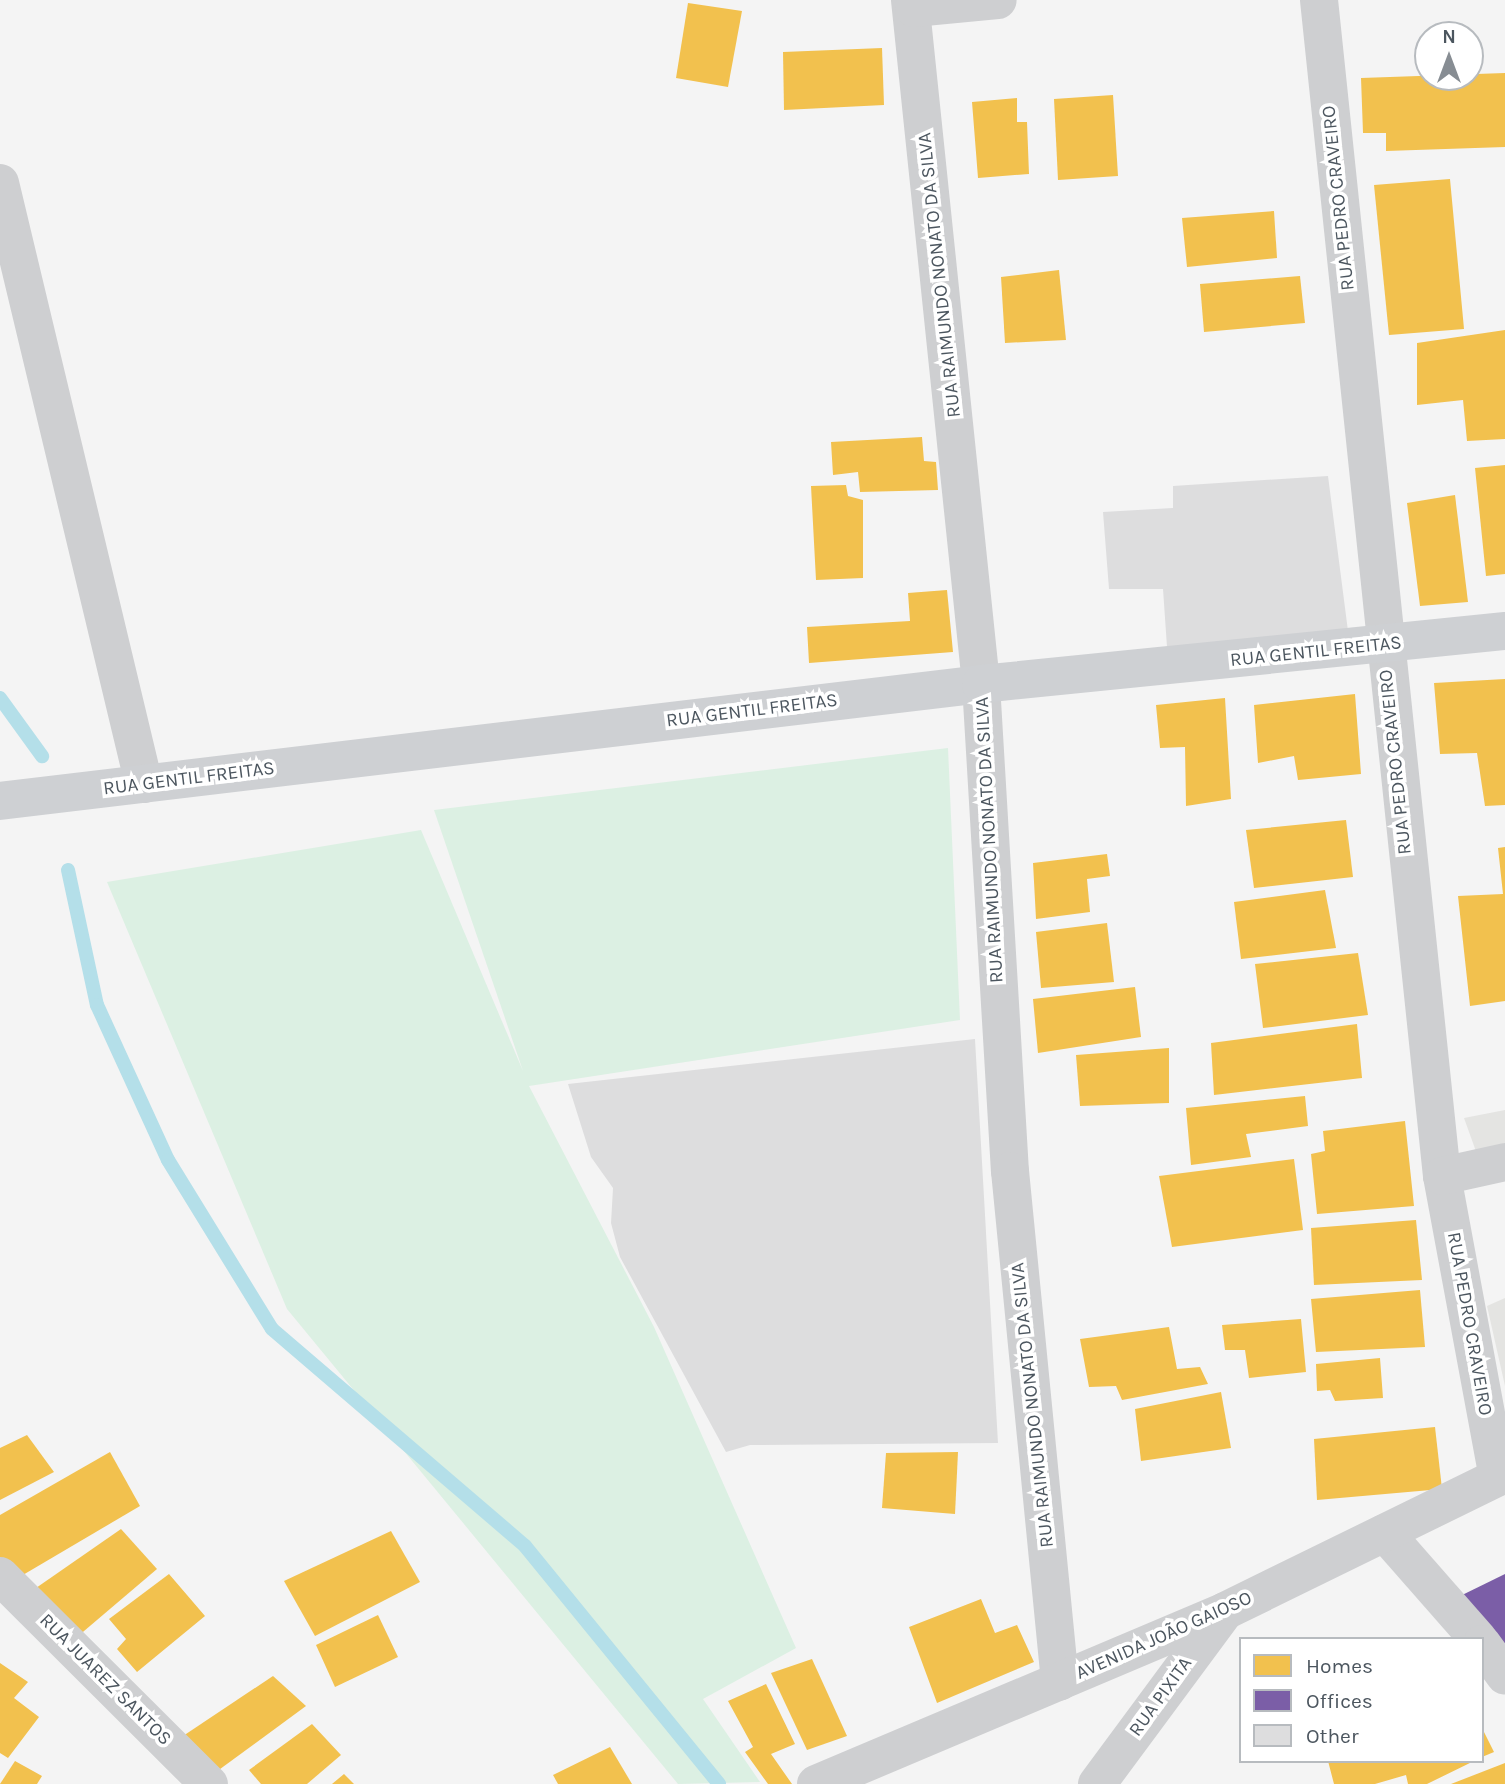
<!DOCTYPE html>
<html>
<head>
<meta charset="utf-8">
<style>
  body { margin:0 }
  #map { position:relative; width:1505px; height:1784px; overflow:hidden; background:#f4f4f4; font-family:Karla,sans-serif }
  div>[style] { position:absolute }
  .commercial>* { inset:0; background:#e4e4e2 }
  .green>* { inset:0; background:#dcf0e3 }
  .homes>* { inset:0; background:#f2c14e }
  .offices>* { inset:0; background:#7b5ea7 }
  .stream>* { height:14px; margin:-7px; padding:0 7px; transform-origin:7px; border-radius:7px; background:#b4dfe9 }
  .building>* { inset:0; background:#ddddde }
  .minor>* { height:38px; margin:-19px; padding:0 19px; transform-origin:19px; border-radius:19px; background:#cecfd1 }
  .secondary>* { height:38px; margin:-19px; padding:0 19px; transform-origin:19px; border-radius:19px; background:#ced0d3 }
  span { translate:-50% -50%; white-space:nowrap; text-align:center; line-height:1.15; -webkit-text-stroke:7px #fff; paint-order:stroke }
  .street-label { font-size:19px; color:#4c565f }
  .legend { position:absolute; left:1239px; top:1637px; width:245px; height:126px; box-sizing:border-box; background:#fff; border:2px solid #b7bbbf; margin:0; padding:9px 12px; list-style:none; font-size:21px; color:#4c565f }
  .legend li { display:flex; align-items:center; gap:14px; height:35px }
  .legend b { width:35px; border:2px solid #b7bbbf }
  .north { position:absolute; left:1414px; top:21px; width:70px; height:70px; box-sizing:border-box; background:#fff; border:2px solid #b7bbbf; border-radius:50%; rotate:0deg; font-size:19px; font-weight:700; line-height:28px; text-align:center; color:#4c565f }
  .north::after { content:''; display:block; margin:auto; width:24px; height:32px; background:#878d93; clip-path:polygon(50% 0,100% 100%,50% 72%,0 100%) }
</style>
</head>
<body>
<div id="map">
  <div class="commercial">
    <div style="clip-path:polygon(1505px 1110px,1505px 1152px,1478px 1157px,1464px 1118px)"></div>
    <div style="clip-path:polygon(1505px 1298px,1505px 1386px,1487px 1306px)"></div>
  </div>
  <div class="green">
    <div style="clip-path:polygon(948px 748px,960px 1020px,529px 1086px,654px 1327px,796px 1648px,703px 1699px,760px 1782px,678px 1784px,287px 1309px,107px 882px,421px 830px,523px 1071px,434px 810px)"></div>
  </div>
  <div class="homes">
    <div style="clip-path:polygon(688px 3px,742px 11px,728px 87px,676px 78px)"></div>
    <div style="clip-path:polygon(882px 48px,884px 105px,784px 110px,783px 52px)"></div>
    <div style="clip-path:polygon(1505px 73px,1505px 147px,1386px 151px,1386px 133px,1363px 133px,1361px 78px)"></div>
    <div style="clip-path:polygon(1113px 95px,1118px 176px,1058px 180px,1054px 99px)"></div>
    <div style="clip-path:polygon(1017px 98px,1017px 122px,1027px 122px,1029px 174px,978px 178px,972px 102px)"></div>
    <div style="clip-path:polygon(1450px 179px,1464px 329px,1389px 335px,1374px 185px)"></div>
    <div style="clip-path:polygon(1274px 211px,1277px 258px,1187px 267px,1182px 218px)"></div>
    <div style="clip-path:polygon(1059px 270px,1066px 340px,1005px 343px,1001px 277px)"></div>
    <div style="clip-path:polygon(1300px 276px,1305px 323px,1204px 332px,1200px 284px)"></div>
    <div style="clip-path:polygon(1505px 330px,1505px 439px,1467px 441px,1463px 400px,1417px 405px,1417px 343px)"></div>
    <div style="clip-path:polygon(922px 437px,924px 461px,936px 462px,938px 490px,860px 492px,858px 472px,833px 475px,831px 442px)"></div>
    <div style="clip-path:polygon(1505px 465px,1505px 574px,1486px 576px,1475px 468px)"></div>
    <div style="clip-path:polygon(846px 485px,848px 496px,863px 500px,863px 578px,816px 580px,811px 486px)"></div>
    <div style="clip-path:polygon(1455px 495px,1468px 602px,1420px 606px,1407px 503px)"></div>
    <div style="clip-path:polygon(947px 590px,953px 652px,809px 663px,807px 627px,910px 621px,908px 593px)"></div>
    <div style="clip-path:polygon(1505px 679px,1505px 805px,1485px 806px,1477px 753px,1440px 754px,1434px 683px)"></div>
    <div style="clip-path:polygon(1355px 694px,1361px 774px,1298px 780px,1294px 756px,1258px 763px,1254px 705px)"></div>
    <div style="clip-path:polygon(1225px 698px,1231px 799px,1186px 806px,1185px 747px,1160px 748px,1156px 705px)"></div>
    <div style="clip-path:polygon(1346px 820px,1353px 877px,1254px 888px,1246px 830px)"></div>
    <div style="clip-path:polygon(1505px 847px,1505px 1001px,1470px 1006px,1458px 896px,1503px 894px,1498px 848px)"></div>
    <div style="clip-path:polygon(1107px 854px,1110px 876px,1087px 879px,1090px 912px,1036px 919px,1033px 863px)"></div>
    <div style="clip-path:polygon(1325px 890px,1336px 948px,1241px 959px,1234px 902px)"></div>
    <div style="clip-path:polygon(1107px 923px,1114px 982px,1041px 988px,1036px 932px)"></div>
    <div style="clip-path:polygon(1358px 953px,1368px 1015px,1263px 1028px,1255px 964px)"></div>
    <div style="clip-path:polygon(1135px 987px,1141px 1037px,1038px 1053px,1033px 999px)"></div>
    <div style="clip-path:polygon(1357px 1024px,1362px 1078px,1214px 1095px,1211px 1043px)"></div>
    <div style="clip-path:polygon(1169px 1048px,1169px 1103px,1080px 1106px,1076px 1055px)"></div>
    <div style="clip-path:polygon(1305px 1096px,1308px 1126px,1246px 1134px,1251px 1157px,1191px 1165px,1186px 1108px)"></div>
    <div style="clip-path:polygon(1405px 1121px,1414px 1206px,1317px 1214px,1311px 1154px,1325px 1151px,1323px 1131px)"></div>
    <div style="clip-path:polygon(1294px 1159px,1303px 1230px,1172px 1247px,1159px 1176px)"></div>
    <div style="clip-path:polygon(1416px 1220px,1422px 1280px,1314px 1285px,1311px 1228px)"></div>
    <div style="clip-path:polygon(1420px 1290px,1425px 1347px,1316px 1352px,1311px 1299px)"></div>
    <div style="clip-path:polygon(1301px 1319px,1306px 1372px,1249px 1378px,1245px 1350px,1225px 1350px,1222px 1325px)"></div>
    <div style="clip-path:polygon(1169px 1327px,1177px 1369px,1200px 1367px,1208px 1384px,1122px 1400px,1116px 1386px,1089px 1387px,1080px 1339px)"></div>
    <div style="clip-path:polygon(1380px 1358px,1383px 1398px,1335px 1401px,1330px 1390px,1317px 1391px,1316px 1364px)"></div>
    <div style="clip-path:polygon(1221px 1392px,1231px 1448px,1141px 1461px,1135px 1409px)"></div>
    <div style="clip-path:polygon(1435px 1427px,1442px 1489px,1317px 1500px,1314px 1439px)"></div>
    <div style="clip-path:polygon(27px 1435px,54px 1472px,0 1500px,0 1448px)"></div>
    <div style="clip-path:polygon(110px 1452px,140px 1506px,11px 1582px,0 1567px,0 1515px)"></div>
    <div style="clip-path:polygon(958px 1452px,955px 1514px,882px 1508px,886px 1453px)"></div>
    <div style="clip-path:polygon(121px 1529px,157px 1569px,77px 1637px,36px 1588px)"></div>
    <div style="clip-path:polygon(391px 1531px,420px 1582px,315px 1636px,284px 1581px)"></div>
    <div style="clip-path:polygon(169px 1574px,205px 1616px,137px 1672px,117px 1649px,126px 1639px,109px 1619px)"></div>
    <div style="clip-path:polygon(981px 1599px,995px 1633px,1017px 1625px,1034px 1662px,937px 1703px,909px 1627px)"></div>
    <div style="clip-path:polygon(378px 1615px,398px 1657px,335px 1687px,316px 1645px)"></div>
    <div style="clip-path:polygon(812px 1659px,847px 1736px,807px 1750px,771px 1673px)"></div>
    <div style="clip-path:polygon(0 1663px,28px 1682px,14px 1698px,39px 1717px,8px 1758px,0 1753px)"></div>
    <div style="clip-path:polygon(273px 1676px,306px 1706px,216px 1772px,183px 1736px)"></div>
    <div style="clip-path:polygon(766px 1684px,795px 1744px,771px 1754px,792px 1784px,768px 1784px,745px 1752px,753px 1747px,728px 1701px)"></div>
    <div style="clip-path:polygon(312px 1724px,341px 1755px,307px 1784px,261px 1784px,249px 1770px)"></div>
    <div style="clip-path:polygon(1482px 1728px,1494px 1752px,1482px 1757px)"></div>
    <div style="clip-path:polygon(610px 1747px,632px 1784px,558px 1784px,553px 1775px)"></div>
    <div style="clip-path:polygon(15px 1761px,42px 1776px,37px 1784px,0 1784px)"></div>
    <div style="clip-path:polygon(1328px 1761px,1474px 1761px,1427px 1784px,1408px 1784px,1406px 1775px,1375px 1784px,1334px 1784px)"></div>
    <div style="clip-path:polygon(1505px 1763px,1505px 1784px,1451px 1784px)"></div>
    <div style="clip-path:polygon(344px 1774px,354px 1784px,332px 1784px)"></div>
  </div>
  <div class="offices">
    <div style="clip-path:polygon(1505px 1574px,1505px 1659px,1454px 1599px)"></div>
  </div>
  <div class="stream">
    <div style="left:0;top:698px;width:72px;rotate:54.1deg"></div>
    <div style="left:68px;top:870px;width:138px;rotate:77.9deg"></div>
    <div style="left:97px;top:1005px;width:170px;rotate:65.4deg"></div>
    <div style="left:168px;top:1160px;width:198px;rotate:58.4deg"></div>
    <div style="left:272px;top:1329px;width:333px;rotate:40.6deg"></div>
    <div style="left:525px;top:1546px;width:307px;rotate:50.8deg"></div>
  </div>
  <div class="building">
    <div style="clip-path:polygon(1328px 476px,1348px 631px,1167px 647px,1163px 589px,1109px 589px,1103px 512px,1173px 508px,1173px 486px)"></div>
    <div style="clip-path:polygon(975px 1039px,998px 1443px,750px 1445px,726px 1452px,620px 1257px,611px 1223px,613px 1188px,591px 1157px,568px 1084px)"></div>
  </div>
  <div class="minor">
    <div style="left:910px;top:0;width:688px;rotate:84.07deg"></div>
    <div style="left:981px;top:684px;width:488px;rotate:86.6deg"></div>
    <div style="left:1010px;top:1171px;width:513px;rotate:84.41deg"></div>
    <div style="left:1319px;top:0;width:1182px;rotate:84.03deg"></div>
    <div style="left:1442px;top:1176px;width:306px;rotate:79.5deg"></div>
    <div style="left:914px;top:8px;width:84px;rotate:-5.4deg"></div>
    <div style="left:0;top:183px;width:618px;rotate:76.53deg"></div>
    <div style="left:1442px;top:1176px;width:65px;rotate:-12.5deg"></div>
    <div style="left:1385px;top:1533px;width:141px;rotate:48.7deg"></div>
    <div style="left:0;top:1576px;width:295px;rotate:44.9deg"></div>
    <div style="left:1482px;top:1644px;width:39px;rotate:54deg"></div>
    <div style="left:816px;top:1784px;width:444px;rotate:-22.9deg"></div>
    <div style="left:1225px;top:1611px;width:312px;rotate:-26.1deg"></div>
    <div style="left:1097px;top:1784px;width:215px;rotate:-53.5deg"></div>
  </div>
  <div class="secondary">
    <div style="left:0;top:801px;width:988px;rotate:-6.8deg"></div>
    <div style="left:981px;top:684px;width:527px;rotate:-5.78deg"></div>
  </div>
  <div class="street-label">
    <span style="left:1339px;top:198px;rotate:-96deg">RUA PEDRO CRAVEIRO</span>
    <span style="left:940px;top:275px;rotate:-96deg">RUA RAIMUNDO NONATO DA SILVA</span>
    <span style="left:1316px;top:652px;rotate:-6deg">RUA GENTIL FREITAS</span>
    <span style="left:752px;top:711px;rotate:-7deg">RUA GENTIL FREITAS</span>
    <span style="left:1396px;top:762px;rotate:-96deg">RUA PEDRO CRAVEIRO</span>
    <span style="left:189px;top:779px;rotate:-7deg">RUA GENTIL FREITAS</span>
    <span style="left:990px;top:840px;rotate:-93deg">RUA RAIMUNDO NONATO DA SILVA</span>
    <span style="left:1469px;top:1324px;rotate:80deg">RUA PEDRO CRAVEIRO</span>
    <span style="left:1033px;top:1405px;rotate:-96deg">RUA RAIMUNDO NONATO DA SILVA</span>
    <span style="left:1164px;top:1636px;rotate:-24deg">AVENIDA JOÃO GAIOSO</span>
    <span style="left:105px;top:1680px;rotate:45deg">RUA JUAREZ SANTOS</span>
    <span style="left:1161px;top:1697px;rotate:-54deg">RUA PIXITA</span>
  </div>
  <ul class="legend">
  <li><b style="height:19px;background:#f2c14e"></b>Homes</li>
  <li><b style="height:19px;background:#7b5ea7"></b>Offices</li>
  <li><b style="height:19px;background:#ddddde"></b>Other</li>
  </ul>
  <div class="north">N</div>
</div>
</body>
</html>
